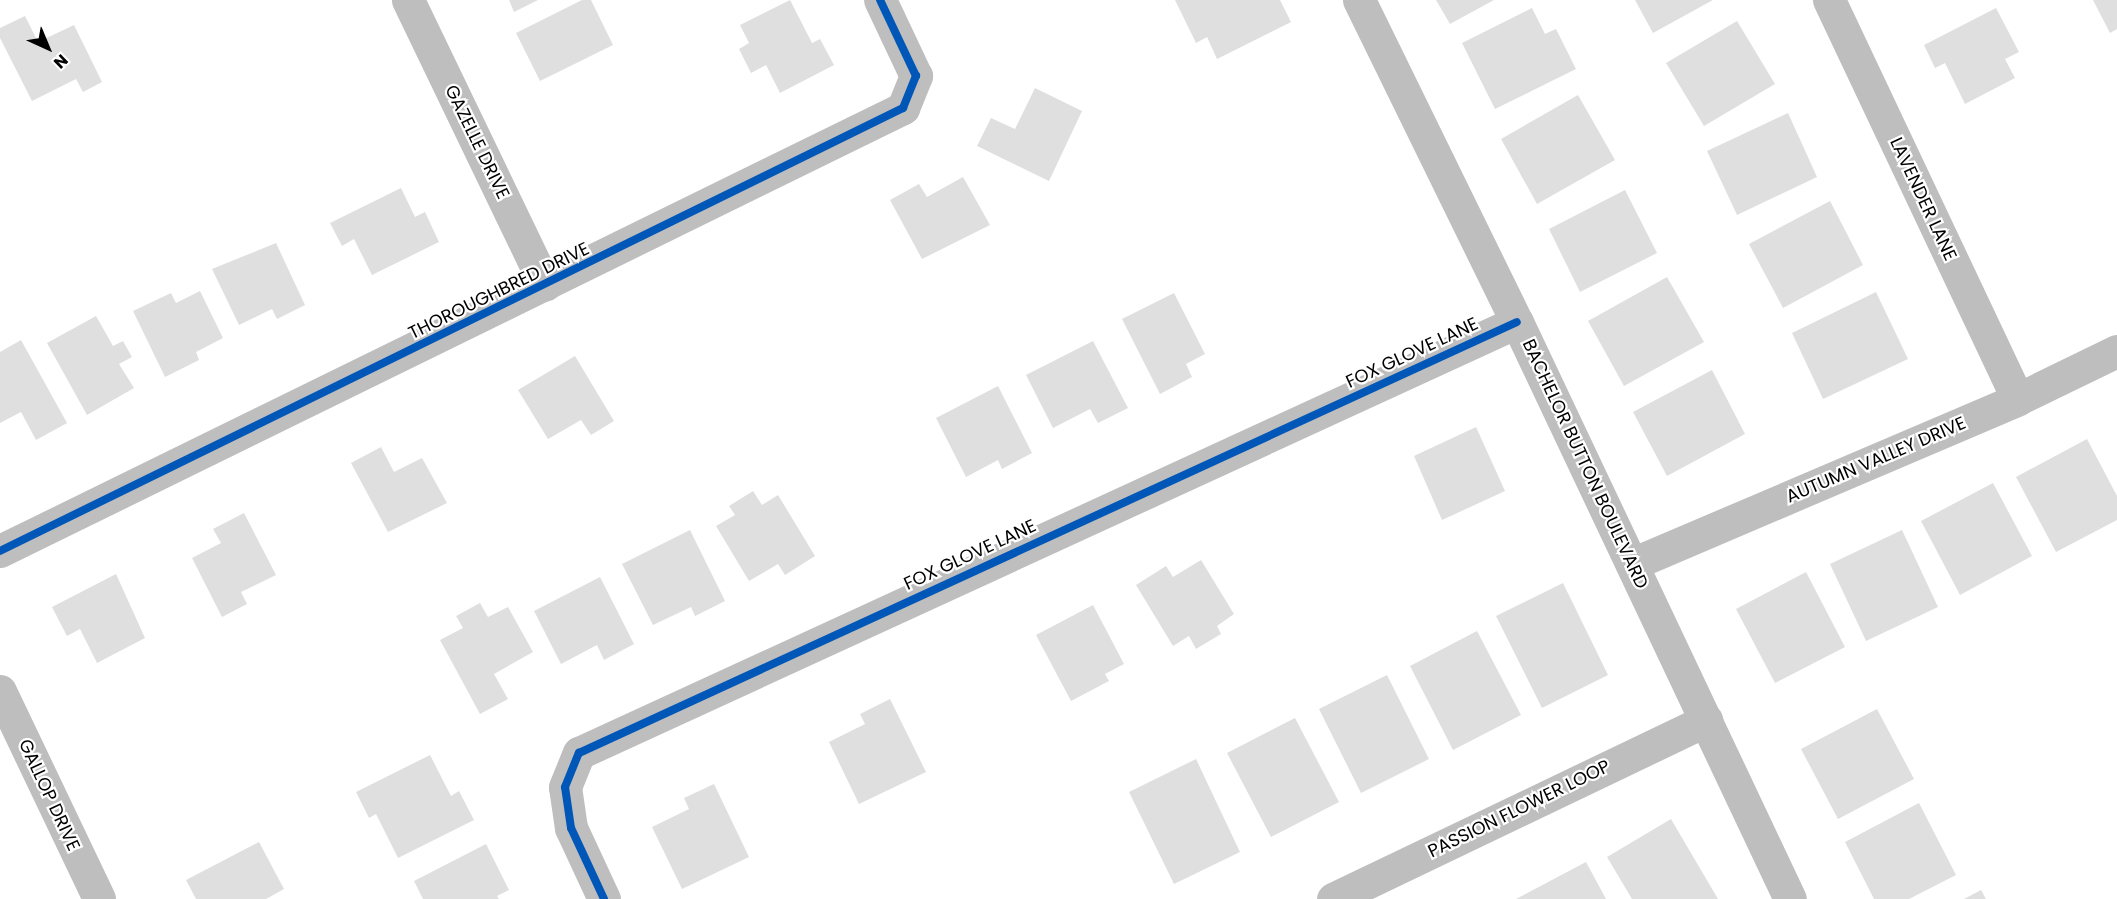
<!DOCTYPE html>
<html>
<head>
<meta charset="utf-8">
<style>
  body { margin:0 }
  #map { position:relative; width:2117px; height:899px; overflow:hidden; background:#fff; font-family:Poppins,sans-serif }
  div>[style] { position:absolute }
  .building>* { inset:0; background:#dfdfdf }
  .minor>* { height:33px; margin:-16.5px; padding:0 16.5px; transform-origin:16.5px; border-radius:16.5px; background:#bebebe }
  .cycleway>* { height:8px; margin:-4px; padding:0 4px; transform-origin:4px; border-radius:4px; background:#0057b8 }
  span { translate:-50% -50%; white-space:nowrap; text-align:center; line-height:1.15; -webkit-text-stroke:4.5px #fff; paint-order:stroke }
  .street-label { font-size:18px; color:#000 }
  .north { position:absolute; left:18px; top:18px; width:60px; height:60px; -webkit-text-stroke:4px #fff; paint-order:stroke; rotate:136deg; font-size:16px; font-weight:700; line-height:24px; text-align:center; color:#000 }
  .north::after { content:''; display:block; margin:auto; width:21px; height:27px; background:#000; clip-path:polygon(50% 0,100% 100%,50% 72%,0 100%) }
</style>
</head>
<body>
<div id="map">
  <div class="building">
    <div style="clip-path:polygon(509px 0,538px 0,514px 12px)"></div>
    <div style="clip-path:polygon(582px 0,591px 0,613px 45px,540px 81px,516px 33px)"></div>
    <div style="clip-path:polygon(790px 0,812px 43px,820px 39px,834px 65px,780px 93px,766px 65px,751px 73px,739px 49px,749px 43px,740px 25px)"></div>
    <div style="clip-path:polygon(1175px 0,1280px 0,1291px 22px,1217px 59px,1207px 37px,1196px 43px)"></div>
    <div style="clip-path:polygon(1436px 0,1494px 0,1450px 24px)"></div>
    <div style="clip-path:polygon(1635px 0,1713px 0,1653px 33px)"></div>
    <div style="clip-path:polygon(2093px 0,2117px 0,2117px 29px,2110px 33px)"></div>
    <div style="clip-path:polygon(1532px 8px,1545px 34px,1556px 29px,1576px 69px,1495px 109px,1462px 43px)"></div>
    <div style="clip-path:polygon(1996px 8px,2019px 52px,2005px 59px,2015px 78px,1965px 104px,1945px 63px,1935px 68px,1924px 45px)"></div>
    <div style="clip-path:polygon(25px 16px,38px 42px,74px 25px,102px 82px,83px 92px,76px 79px,32px 101px,0 38px,0 28px)"></div>
    <div style="clip-path:polygon(1737px 21px,1775px 84px,1704px 126px,1666px 63px)"></div>
    <div style="clip-path:polygon(1035px 88px,1082px 111px,1049px 181px,977px 146px,991px 118px,1015px 129px)"></div>
    <div style="clip-path:polygon(1578px 95px,1615px 160px,1537px 204px,1501px 139px)"></div>
    <div style="clip-path:polygon(1788px 113px,1817px 177px,1737px 215px,1707px 151px)"></div>
    <div style="clip-path:polygon(963px 177px,990px 225px,922px 259px,890px 200px,919px 184px,927px 197px)"></div>
    <div style="clip-path:polygon(401px 188px,415px 217px,425px 212px,439px 242px,372px 275px,354px 239px,342px 246px,330px 223px)"></div>
    <div style="clip-path:polygon(1625px 190px,1657px 253px,1580px 292px,1549px 229px)"></div>
    <div style="clip-path:polygon(1830px 201px,1863px 265px,1783px 308px,1749px 244px)"></div>
    <div style="clip-path:polygon(276px 243px,305px 305px,277px 319px,272px 309px,239px 325px,212px 269px)"></div>
    <div style="clip-path:polygon(1667px 277px,1704px 342px,1624px 386px,1588px 321px)"></div>
    <div style="clip-path:polygon(200px 291px,223px 338px,196px 352px,199px 360px,165px 377px,133px 311px,171px 293px,176px 303px)"></div>
    <div style="clip-path:polygon(1876px 292px,1908px 359px,1823px 399px,1792px 333px)"></div>
    <div style="clip-path:polygon(1174px 293px,1205px 354px,1186px 364px,1192px 377px,1160px 394px,1122px 319px)"></div>
    <div style="clip-path:polygon(96px 316px,113px 346px,123px 341px,132px 357px,119px 364px,134px 388px,87px 415px,47px 343px)"></div>
    <div style="clip-path:polygon(21px 340px,67px 423px,36px 440px,21px 412px,0 423px,0 352px)"></div>
    <div style="clip-path:polygon(1093px 341px,1128px 408px,1098px 423px,1090px 409px,1053px 428px,1026px 375px)"></div>
    <div style="clip-path:polygon(575px 356px,614px 421px,591px 435px,581px 420px,548px 439px,518px 390px)"></div>
    <div style="clip-path:polygon(1712px 370px,1745px 434px,1667px 476px,1633px 412px)"></div>
    <div style="clip-path:polygon(998px 386px,1032px 453px,1002px 469px,998px 460px,966px 477px,936px 418px)"></div>
    <div style="clip-path:polygon(1476px 427px,1505px 491px,1442px 520px,1414px 456px)"></div>
    <div style="clip-path:polygon(2087px 439px,2117px 496px,2117px 520px,2056px 552px,2016px 477px)"></div>
    <div style="clip-path:polygon(381px 447px,394px 472px,422px 458px,447px 503px,388px 532px,351px 463px)"></div>
    <div style="clip-path:polygon(1993px 483px,2032px 556px,1960px 595px,1921px 521px)"></div>
    <div style="clip-path:polygon(753px 491px,762px 505px,778px 495px,815px 556px,785px 575px,778px 564px,749px 581px,716px 526px,735px 515px,729px 506px)"></div>
    <div style="clip-path:polygon(244px 513px,276px 575px,241px 592px,247px 604px,222px 617px,192px 558px,221px 543px,213px 529px)"></div>
    <div style="clip-path:polygon(690px 530px,725px 601px,695px 616px,691px 607px,653px 625px,622px 564px)"></div>
    <div style="clip-path:polygon(1902px 530px,1938px 607px,1866px 641px,1830px 564px)"></div>
    <div style="clip-path:polygon(1201px 560px,1234px 614px,1217px 626px,1221px 634px,1196px 649px,1189px 636px,1173px 646px,1136px 585px,1166px 566px,1173px 577px)"></div>
    <div style="clip-path:polygon(1806px 572px,1845px 647px,1775px 683px,1736px 609px)"></div>
    <div style="clip-path:polygon(116px 574px,145px 638px,97px 663px,80px 629px,67px 636px,52px 607px)"></div>
    <div style="clip-path:polygon(600px 577px,634px 644px,604px 660px,597px 645px,561px 664px,534px 611px)"></div>
    <div style="clip-path:polygon(1563px 583px,1608px 675px,1542px 708px,1496px 616px)"></div>
    <div style="clip-path:polygon(480px 603px,488px 617px,508px 607px,533px 652px,494px 674px,508px 699px,480px 714px,440px 640px,463px 628px,456px 616px)"></div>
    <div style="clip-path:polygon(1093px 605px,1124px 664px,1105px 674px,1109px 681px,1071px 701px,1036px 635px)"></div>
    <div style="clip-path:polygon(1477px 631px,1521px 715px,1453px 750px,1410px 666px)"></div>
    <div style="clip-path:polygon(1387px 675px,1429px 759px,1361px 793px,1319px 709px)"></div>
    <div style="clip-path:polygon(890px 699px,926px 772px,859px 804px,829px 742px,865px 724px,860px 714px)"></div>
    <div style="clip-path:polygon(1877px 709px,1914px 779px,1838px 819px,1801px 749px)"></div>
    <div style="clip-path:polygon(1295px 718px,1339px 802px,1271px 837px,1227px 753px)"></div>
    <div style="clip-path:polygon(430px 755px,451px 796px,459px 791px,474px 820px,398px 858px,376px 814px,369px 818px,356px 792px)"></div>
    <div style="clip-path:polygon(1196px 759px,1240px 852px,1174px 884px,1129px 792px)"></div>
    <div style="clip-path:polygon(714px 784px,749px 857px,682px 889px,652px 827px,689px 809px,684px 798px)"></div>
    <div style="clip-path:polygon(1919px 803px,1956px 875px,1909px 899px,1874px 899px,1845px 842px)"></div>
    <div style="clip-path:polygon(1671px 819px,1718px 899px,1632px 899px,1607px 857px)"></div>
    <div style="clip-path:polygon(259px 842px,284px 889px,266px 899px,196px 899px,186px 880px)"></div>
    <div style="clip-path:polygon(486px 844px,509px 890px,497px 896px,499px 899px,423px 899px,414px 881px)"></div>
    <div style="clip-path:polygon(1586px 862px,1606px 899px,1516px 899px)"></div>
    <div style="clip-path:polygon(1981px 890px,1986px 899px,1964px 899px)"></div>
  </div>
  <div class="minor">
    <div style="left:408px;top:0;width:316px;rotate:64.3deg"></div>
    <div style="left:1359px;top:0;width:359px;rotate:63.9deg"></div>
    <div style="left:1517px;top:322px;width:638px;rotate:64.68deg"></div>
    <div style="left:1829px;top:0;width:441px;rotate:64.7deg"></div>
    <div style="left:0;top:551px;width:1006px;rotate:-26.13deg"></div>
    <div style="left:903px;top:108px;width:35px;rotate:-68deg"></div>
    <div style="left:916px;top:76px;width:84px;rotate:-115.3deg"></div>
    <div style="left:1632px;top:564px;width:420px;rotate:-23.1deg"></div>
    <div style="left:2018px;top:399px;width:110px;rotate:-25.9deg"></div>
    <div style="left:0;top:691px;width:230px;rotate:64.5deg"></div>
    <div style="left:604px;top:899px;width:78px;rotate:-114.9deg"></div>
    <div style="left:571px;top:828px;width:41px;rotate:-98.3deg"></div>
    <div style="left:565px;top:787px;width:37px;rotate:-68deg"></div>
    <div style="left:579px;top:753px;width:1032px;rotate:-24.68deg"></div>
    <div style="left:1333px;top:899px;width:414px;rotate:-25.6deg"></div>
  </div>
  <div class="cycleway">
    <div style="left:0;top:551px;width:1006px;rotate:-26.13deg"></div>
    <div style="left:903px;top:108px;width:35px;rotate:-68deg"></div>
    <div style="left:916px;top:76px;width:84px;rotate:-115.3deg"></div>
    <div style="left:604px;top:899px;width:78px;rotate:-114.9deg"></div>
    <div style="left:571px;top:828px;width:41px;rotate:-98.3deg"></div>
    <div style="left:565px;top:787px;width:37px;rotate:-68deg"></div>
    <div style="left:579px;top:753px;width:1032px;rotate:-24.68deg"></div>
  </div>
  <div class="street-label">
    <span style="left:477px;top:142px;rotate:64deg">GAZELLE DRIVE</span>
    <span style="left:1923px;top:199px;rotate:65deg">LAVENDER LANE</span>
    <span style="left:499px;top:291px;rotate:-26deg">THOROUGHBRED DRIVE</span>
    <span style="left:1412px;top:353px;rotate:-25deg">FOX GLOVE LANE</span>
    <span style="left:1876px;top:460px;rotate:-23deg">AUTUMN VALLEY DRIVE</span>
    <span style="left:1585px;top:464px;rotate:65deg">BACHELOR BUTTON BOULEVARD</span>
    <span style="left:970px;top:555px;rotate:-25deg">FOX GLOVE LANE</span>
    <span style="left:49px;top:795px;rotate:65deg">GALLOP DRIVE</span>
    <span style="left:1519px;top:809px;rotate:-26deg">PASSION FLOWER LOOP</span>
  </div>
  <div class="north">N</div>
</div>
</body>
</html>
